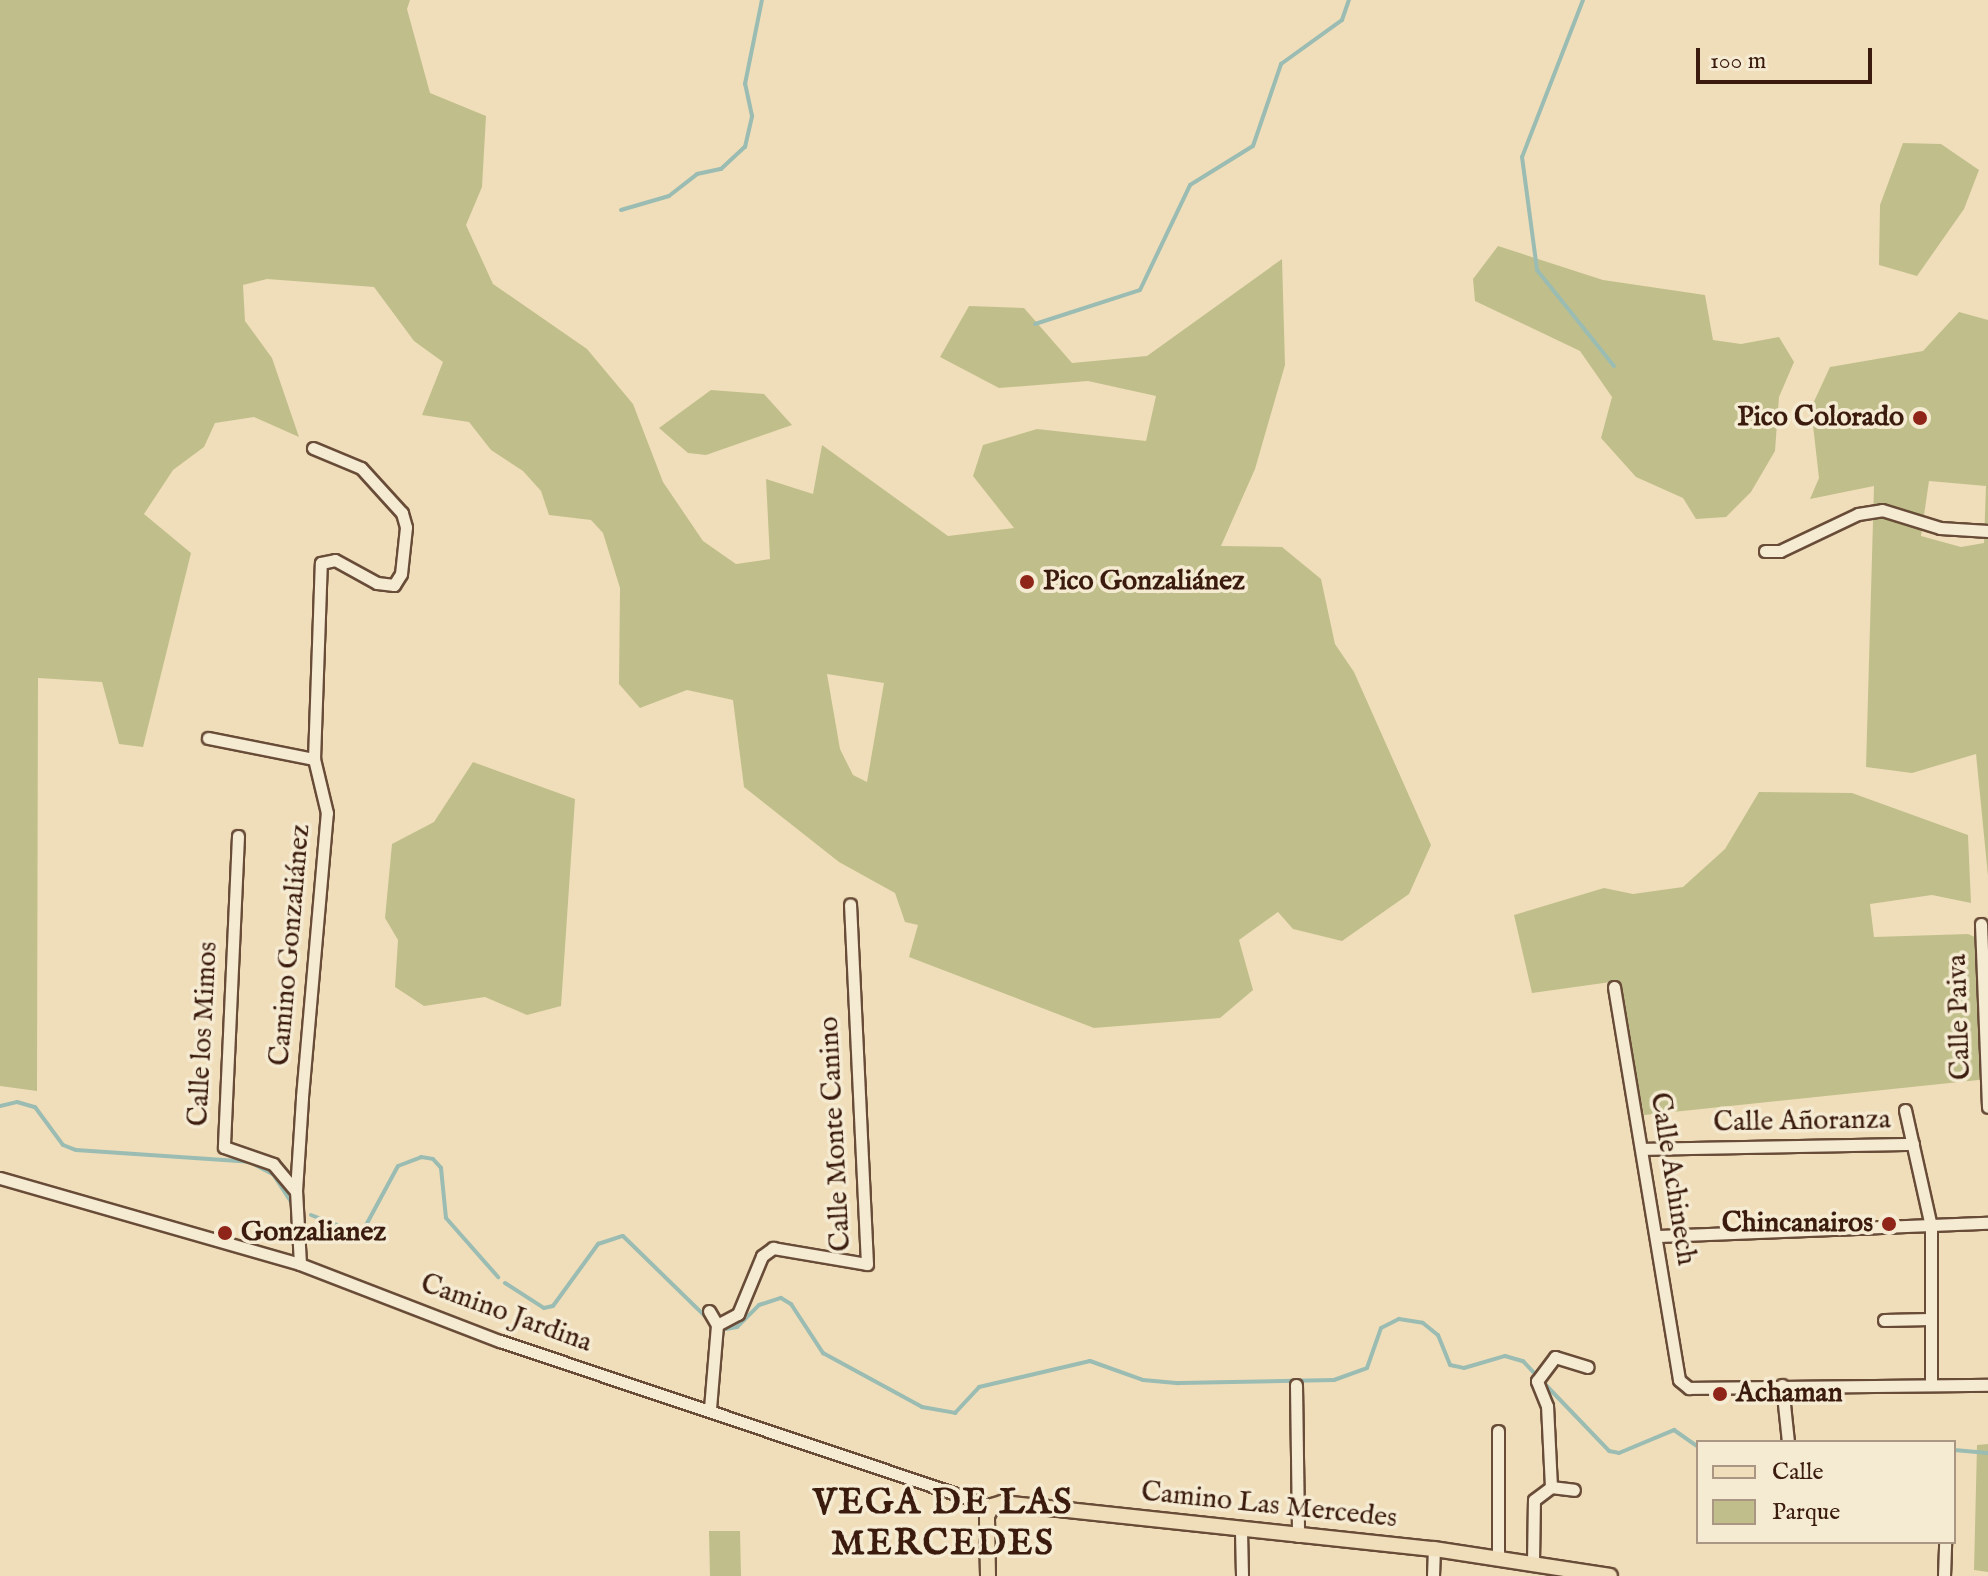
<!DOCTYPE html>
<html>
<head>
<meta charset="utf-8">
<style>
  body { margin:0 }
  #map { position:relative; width:1988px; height:1576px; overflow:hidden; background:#f0deba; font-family:"IM FELL English",serif }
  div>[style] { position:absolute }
  .green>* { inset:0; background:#c0bf8b }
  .stream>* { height:4px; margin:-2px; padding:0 2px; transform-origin:2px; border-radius:2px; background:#9abcb2 }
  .roads { filter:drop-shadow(2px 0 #684c38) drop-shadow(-2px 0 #684c38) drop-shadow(0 2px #684c38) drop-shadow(0 -2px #684c38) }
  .minor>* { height:11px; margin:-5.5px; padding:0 5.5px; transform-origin:5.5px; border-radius:5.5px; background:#f5ead2 }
  .major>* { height:14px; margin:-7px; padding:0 7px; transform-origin:7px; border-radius:7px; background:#f0deba }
  .dots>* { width:22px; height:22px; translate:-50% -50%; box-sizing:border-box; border:4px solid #f5ead2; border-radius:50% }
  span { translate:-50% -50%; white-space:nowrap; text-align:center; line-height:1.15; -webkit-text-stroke:7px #f5ead2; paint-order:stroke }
  .poi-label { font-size:28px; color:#3a1b0d; font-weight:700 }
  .right { translate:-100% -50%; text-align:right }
  .left { translate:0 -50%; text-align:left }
  .street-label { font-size:28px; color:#3a1b0d }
  .district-label { font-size:36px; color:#3a1b0d; font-weight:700; letter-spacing:2px }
  .legend { position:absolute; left:1696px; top:1440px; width:260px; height:104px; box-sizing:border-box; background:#f5ead2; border:2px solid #aa9783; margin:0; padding:10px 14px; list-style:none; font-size:24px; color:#3a1b0d }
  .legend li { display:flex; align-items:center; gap:16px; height:40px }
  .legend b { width:40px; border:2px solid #aa9783 }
  .scale { position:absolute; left:1696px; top:48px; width:176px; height:36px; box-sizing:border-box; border:4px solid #3a1b0d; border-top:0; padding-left:10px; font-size:24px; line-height:28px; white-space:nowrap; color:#3a1b0d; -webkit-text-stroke:6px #f5ead2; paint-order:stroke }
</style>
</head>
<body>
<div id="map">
  <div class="green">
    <div style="clip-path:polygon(evenodd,0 0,410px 0,407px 9px,430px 93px,486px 116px,482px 187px,466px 225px,493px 284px,587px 349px,633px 404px,663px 482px,703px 541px,736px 564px,770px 559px,766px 479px,813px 494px,822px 445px,948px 536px,1014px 528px,973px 476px,983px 445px,1037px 429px,1146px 441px,1156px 396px,1088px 381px,999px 388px,940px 357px,969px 306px,1024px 308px,1072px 363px,1147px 356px,1282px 259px,1285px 365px,1255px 469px,1221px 546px,1282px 547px,1321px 579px,1335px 644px,1354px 672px,1431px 845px,1409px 894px,1342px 941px,1293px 929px,1278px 912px,1239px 940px,1253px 990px,1220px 1018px,1094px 1028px,909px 957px,918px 925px,905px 922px,895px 893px,839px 862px,744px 787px,733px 700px,687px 690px,640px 708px,619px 684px,620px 588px,603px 533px,591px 520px,549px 515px,541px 491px,523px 471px,491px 450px,469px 422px,422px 415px,443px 362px,414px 341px,374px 287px,267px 279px,243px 285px,245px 321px,272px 358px,299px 437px,254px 417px,215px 423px,204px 447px,173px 470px,144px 514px,191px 553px,143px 747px,119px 744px,102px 682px,38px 678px,37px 1091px,0 1086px,0 0,827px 674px,884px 683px,867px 782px,853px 775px,840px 749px,827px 674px)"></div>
    <div style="clip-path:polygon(1903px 143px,1941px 144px,1979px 170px,1964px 209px,1917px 276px,1879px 265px,1880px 205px)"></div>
    <div style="clip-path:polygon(1498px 246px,1603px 280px,1705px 295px,1713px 340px,1741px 344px,1779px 337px,1794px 362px,1779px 397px,1775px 451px,1751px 492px,1726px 517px,1696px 519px,1683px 498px,1636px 477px,1601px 438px,1612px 397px,1580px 351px,1475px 301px,1473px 279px)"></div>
    <div style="clip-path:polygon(evenodd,1959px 312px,1988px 320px,1988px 876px,1976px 754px,1912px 773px,1866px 767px,1874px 486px,1810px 499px,1819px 478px,1811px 408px,1830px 367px,1923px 351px,1959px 312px,1929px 481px,1986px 486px,1984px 543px,1961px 547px,1921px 536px,1929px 481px)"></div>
    <div style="clip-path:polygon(711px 390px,764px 394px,792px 425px,706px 455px,688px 453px,659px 428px)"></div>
    <div style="clip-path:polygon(473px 762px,575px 799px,561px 1006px,527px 1015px,485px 997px,424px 1006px,395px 987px,398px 940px,385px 918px,392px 844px,434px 822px)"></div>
    <div style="clip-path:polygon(1759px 792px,1852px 793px,1968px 835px,1971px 903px,1932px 895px,1870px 904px,1874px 937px,1968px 934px,1988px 943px,1988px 1079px,1644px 1115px,1618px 981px,1532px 993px,1514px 915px,1604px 888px,1633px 894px,1683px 887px,1725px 849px)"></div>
    <div style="clip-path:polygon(1988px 1444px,1988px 1572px,1974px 1570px,1977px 1445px)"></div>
    <div style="clip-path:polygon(709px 1531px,740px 1531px,741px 1576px,710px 1576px)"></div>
  </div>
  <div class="stream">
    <div style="left:1583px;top:0;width:168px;rotate:111.2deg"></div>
    <div style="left:1522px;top:157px;width:114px;rotate:82.4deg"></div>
    <div style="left:1537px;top:270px;width:123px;rotate:51.3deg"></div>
    <div style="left:621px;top:210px;width:50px;rotate:-16.3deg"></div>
    <div style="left:669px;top:196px;width:36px;rotate:-38deg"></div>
    <div style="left:697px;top:174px;width:25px;rotate:-12deg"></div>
    <div style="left:721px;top:169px;width:33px;rotate:-43deg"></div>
    <div style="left:745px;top:147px;width:32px;rotate:-77deg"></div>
    <div style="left:752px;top:116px;width:33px;rotate:-102deg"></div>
    <div style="left:745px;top:84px;width:86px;rotate:-78.6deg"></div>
    <div style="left:1035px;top:324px;width:110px;rotate:-17.9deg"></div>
    <div style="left:1140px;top:290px;width:116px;rotate:-64.5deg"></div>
    <div style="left:1190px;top:185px;width:74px;rotate:-31.8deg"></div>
    <div style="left:1253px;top:146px;width:87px;rotate:-71.1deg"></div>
    <div style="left:1281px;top:64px;width:75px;rotate:-35.8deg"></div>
    <div style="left:1342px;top:20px;width:21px;rotate:-71deg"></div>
    <div style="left:0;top:1106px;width:17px;rotate:-13deg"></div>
    <div style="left:17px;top:1102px;width:19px;rotate:16deg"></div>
    <div style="left:35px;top:1107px;width:47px;rotate:53.6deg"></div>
    <div style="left:63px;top:1145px;width:14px;rotate:21deg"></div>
    <div style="left:76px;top:1150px;width:174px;rotate:3.9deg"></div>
    <div style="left:250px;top:1162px;width:26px;rotate:28deg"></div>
    <div style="left:273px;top:1174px;width:33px;rotate:57deg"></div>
    <div style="left:311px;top:1215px;width:47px;rotate:21.1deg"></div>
    <div style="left:355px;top:1232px;width:11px;rotate:-27deg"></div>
    <div style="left:365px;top:1227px;width:69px;rotate:-61.6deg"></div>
    <div style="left:398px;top:1166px;width:25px;rotate:-21deg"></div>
    <div style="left:421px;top:1157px;width:12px;rotate:9deg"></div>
    <div style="left:433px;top:1159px;width:12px;rotate:48deg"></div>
    <div style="left:441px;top:1168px;width:50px;rotate:84.3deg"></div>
    <div style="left:446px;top:1218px;width:79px;rotate:48.6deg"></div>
    <div style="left:505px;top:1283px;width:46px;rotate:32.7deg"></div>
    <div style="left:544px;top:1308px;width:9px;rotate:-13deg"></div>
    <div style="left:553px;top:1306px;width:77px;rotate:-54deg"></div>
    <div style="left:598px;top:1244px;width:26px;rotate:-18deg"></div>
    <div style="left:623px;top:1236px;width:120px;rotate:44.3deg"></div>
    <div style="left:726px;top:1329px;width:11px;rotate:-10deg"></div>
    <div style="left:737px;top:1327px;width:31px;rotate:-45deg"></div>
    <div style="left:759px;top:1305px;width:23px;rotate:-18deg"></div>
    <div style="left:781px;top:1298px;width:12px;rotate:31deg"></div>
    <div style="left:791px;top:1304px;width:59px;rotate:56.9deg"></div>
    <div style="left:823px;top:1353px;width:113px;rotate:28.6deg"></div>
    <div style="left:922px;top:1407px;width:34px;rotate:10deg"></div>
    <div style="left:955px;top:1413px;width:35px;rotate:-47deg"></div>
    <div style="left:979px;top:1387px;width:114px;rotate:-13.2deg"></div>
    <div style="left:1090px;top:1361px;width:56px;rotate:19.7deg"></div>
    <div style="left:1143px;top:1380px;width:36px;rotate:5deg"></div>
    <div style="left:1179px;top:1383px;width:155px;rotate:-1.1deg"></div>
    <div style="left:1334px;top:1380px;width:35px;rotate:-20deg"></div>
    <div style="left:1367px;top:1368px;width:42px;rotate:-70.7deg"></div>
    <div style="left:1381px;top:1328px;width:20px;rotate:-27deg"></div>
    <div style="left:1399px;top:1319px;width:24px;rotate:9deg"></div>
    <div style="left:1423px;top:1323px;width:19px;rotate:39deg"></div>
    <div style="left:1438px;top:1335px;width:32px;rotate:68deg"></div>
    <div style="left:1450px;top:1365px;width:14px;rotate:12deg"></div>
    <div style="left:1464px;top:1368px;width:43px;rotate:-16.3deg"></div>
    <div style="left:1505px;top:1356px;width:19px;rotate:16deg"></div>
    <div style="left:1523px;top:1361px;width:19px;rotate:47deg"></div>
    <div style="left:1541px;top:1380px;width:98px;rotate:46.2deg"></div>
    <div style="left:1609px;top:1451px;width:10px;rotate:11deg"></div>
    <div style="left:1619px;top:1453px;width:60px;rotate:-22.7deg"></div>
    <div style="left:1674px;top:1430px;width:29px;rotate:35deg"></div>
    <div style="left:1954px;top:1450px;width:34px;rotate:5deg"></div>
  </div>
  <div class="roads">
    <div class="minor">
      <div style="left:1765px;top:551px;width:15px"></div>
      <div style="left:1780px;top:551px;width:86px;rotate:-25.4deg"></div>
      <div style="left:1858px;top:514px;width:24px;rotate:-9deg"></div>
      <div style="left:1882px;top:510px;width:61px;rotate:17.2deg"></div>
      <div style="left:1940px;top:528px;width:48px;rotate:3.6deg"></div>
      <div style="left:208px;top:738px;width:108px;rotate:11.2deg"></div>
      <div style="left:238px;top:836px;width:311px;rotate:92.6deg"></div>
      <div style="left:224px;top:1147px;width:52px;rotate:19.1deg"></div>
      <div style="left:273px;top:1164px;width:35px;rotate:50deg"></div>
      <div style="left:1981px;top:924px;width:183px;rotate:87.8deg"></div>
      <div style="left:1614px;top:987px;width:398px;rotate:80.6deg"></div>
      <div style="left:1679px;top:1380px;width:13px;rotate:39deg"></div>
      <div style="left:1689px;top:1388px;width:299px;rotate:-0.6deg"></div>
      <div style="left:1905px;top:1110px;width:119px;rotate:77.4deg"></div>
      <div style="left:1931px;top:1226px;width:158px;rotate:90deg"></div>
      <div style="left:1643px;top:1149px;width:270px;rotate:-1.1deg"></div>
      <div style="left:0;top:1178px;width:312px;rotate:16deg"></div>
      <div style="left:300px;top:1264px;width:214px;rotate:21.1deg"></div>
      <div style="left:500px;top:1341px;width:519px;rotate:18.54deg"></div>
      <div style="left:1658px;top:1236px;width:330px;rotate:-2.3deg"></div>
      <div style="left:300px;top:1264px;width:73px;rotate:-93.1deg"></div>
      <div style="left:296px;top:1191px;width:94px;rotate:-86.3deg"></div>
      <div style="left:302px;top:1097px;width:285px;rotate:-85deg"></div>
      <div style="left:327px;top:813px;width:56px;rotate:-103.5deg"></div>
      <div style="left:314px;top:759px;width:196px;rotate:-88deg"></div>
      <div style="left:321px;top:563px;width:14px;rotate:-12deg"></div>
      <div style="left:335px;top:560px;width:48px;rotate:28.7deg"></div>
      <div style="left:377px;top:583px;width:17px;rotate:7deg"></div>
      <div style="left:394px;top:585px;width:13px;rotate:-58deg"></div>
      <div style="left:401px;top:574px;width:47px;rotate:-83.9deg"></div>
      <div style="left:406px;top:527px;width:15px;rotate:-106deg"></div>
      <div style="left:402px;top:513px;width:61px;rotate:-132.3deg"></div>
      <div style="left:361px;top:468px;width:52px;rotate:-157.4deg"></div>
      <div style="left:709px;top:1311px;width:16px;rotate:60deg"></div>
      <div style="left:717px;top:1325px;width:84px;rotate:94.8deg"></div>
      <div style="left:1884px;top:1320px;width:46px;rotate:-1.2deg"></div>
      <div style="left:717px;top:1325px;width:24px;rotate:-28deg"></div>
      <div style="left:738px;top:1314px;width:63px;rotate:-67.5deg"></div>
      <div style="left:762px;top:1256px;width:14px;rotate:-36deg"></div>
      <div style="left:773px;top:1248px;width:95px;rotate:9.7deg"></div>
      <div style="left:867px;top:1264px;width:360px;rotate:-92.7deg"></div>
      <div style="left:1296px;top:1385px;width:151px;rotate:89.2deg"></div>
      <div style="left:1782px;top:1385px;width:57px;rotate:84deg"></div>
      <div style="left:1551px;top:1487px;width:81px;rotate:-92.8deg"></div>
      <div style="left:1547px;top:1406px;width:27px;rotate:-112deg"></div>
      <div style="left:1537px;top:1381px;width:30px;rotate:-53deg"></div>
      <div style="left:1555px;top:1357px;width:34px;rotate:17deg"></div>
      <div style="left:1241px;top:1531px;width:45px;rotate:88.7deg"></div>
      <div style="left:1498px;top:1557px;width:126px;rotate:-90deg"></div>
      <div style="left:1533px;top:1562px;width:62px;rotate:-89.1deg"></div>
      <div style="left:1534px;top:1500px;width:21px;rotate:-37deg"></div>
      <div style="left:1551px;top:1487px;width:23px;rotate:7deg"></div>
      <div style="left:1433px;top:1576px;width:27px;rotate:-88deg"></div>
      <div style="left:1944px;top:1576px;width:34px;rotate:-88deg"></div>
    </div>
    <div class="major">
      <div style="left:988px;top:1576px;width:60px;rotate:-91deg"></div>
      <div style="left:987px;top:1516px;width:11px;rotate:-63deg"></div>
      <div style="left:992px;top:1506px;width:10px;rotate:-17deg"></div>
      <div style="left:1002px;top:1503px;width:434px;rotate:6.1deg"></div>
      <div style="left:1434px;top:1549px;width:178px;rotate:8.7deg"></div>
    </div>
  </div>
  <div class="dots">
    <div style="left:1920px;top:418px;background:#8f2418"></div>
    <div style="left:1027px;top:582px;background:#8f2418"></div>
    <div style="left:1889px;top:1224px;background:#8f2418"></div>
    <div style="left:225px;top:1233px;background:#8f2418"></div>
    <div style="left:1720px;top:1394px;background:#8f2418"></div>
  </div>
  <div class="poi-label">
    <span class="right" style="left:1904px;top:418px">Pico Colorado</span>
    <span class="left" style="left:1043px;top:582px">Pico Gonzaliánez</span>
    <span class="right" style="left:1873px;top:1224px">Chincanairos</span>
    <span class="left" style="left:241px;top:1233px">Gonzalianez</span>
    <span class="left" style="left:1736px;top:1394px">Achaman</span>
  </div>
  <div class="street-label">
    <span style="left:291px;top:945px;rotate:-85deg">Camino Gonzaliánez</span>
    <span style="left:1960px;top:1017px;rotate:-92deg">Calle Paiva</span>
    <span style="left:204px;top:1034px;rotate:-87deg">Calle los Mimos</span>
    <span style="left:1802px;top:1122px;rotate:-1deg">Calle Añoranza</span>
    <span style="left:836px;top:1134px;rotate:-93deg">Calle Monte Canino</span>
    <span style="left:1672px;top:1179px;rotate:81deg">Calle Achinech</span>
    <span style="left:506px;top:1314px;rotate:20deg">Camino Jardina</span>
    <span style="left:1269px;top:1506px;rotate:6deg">Camino Las Mercedes</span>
  </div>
  <div class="district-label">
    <span style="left:943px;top:1524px">VEGA DE LAS<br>MERCEDES</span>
  </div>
  <ul class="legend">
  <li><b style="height:10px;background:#f0deba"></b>Calle</li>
  <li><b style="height:22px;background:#c0bf8b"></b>Parque</li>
  </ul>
  <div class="scale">100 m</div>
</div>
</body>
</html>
